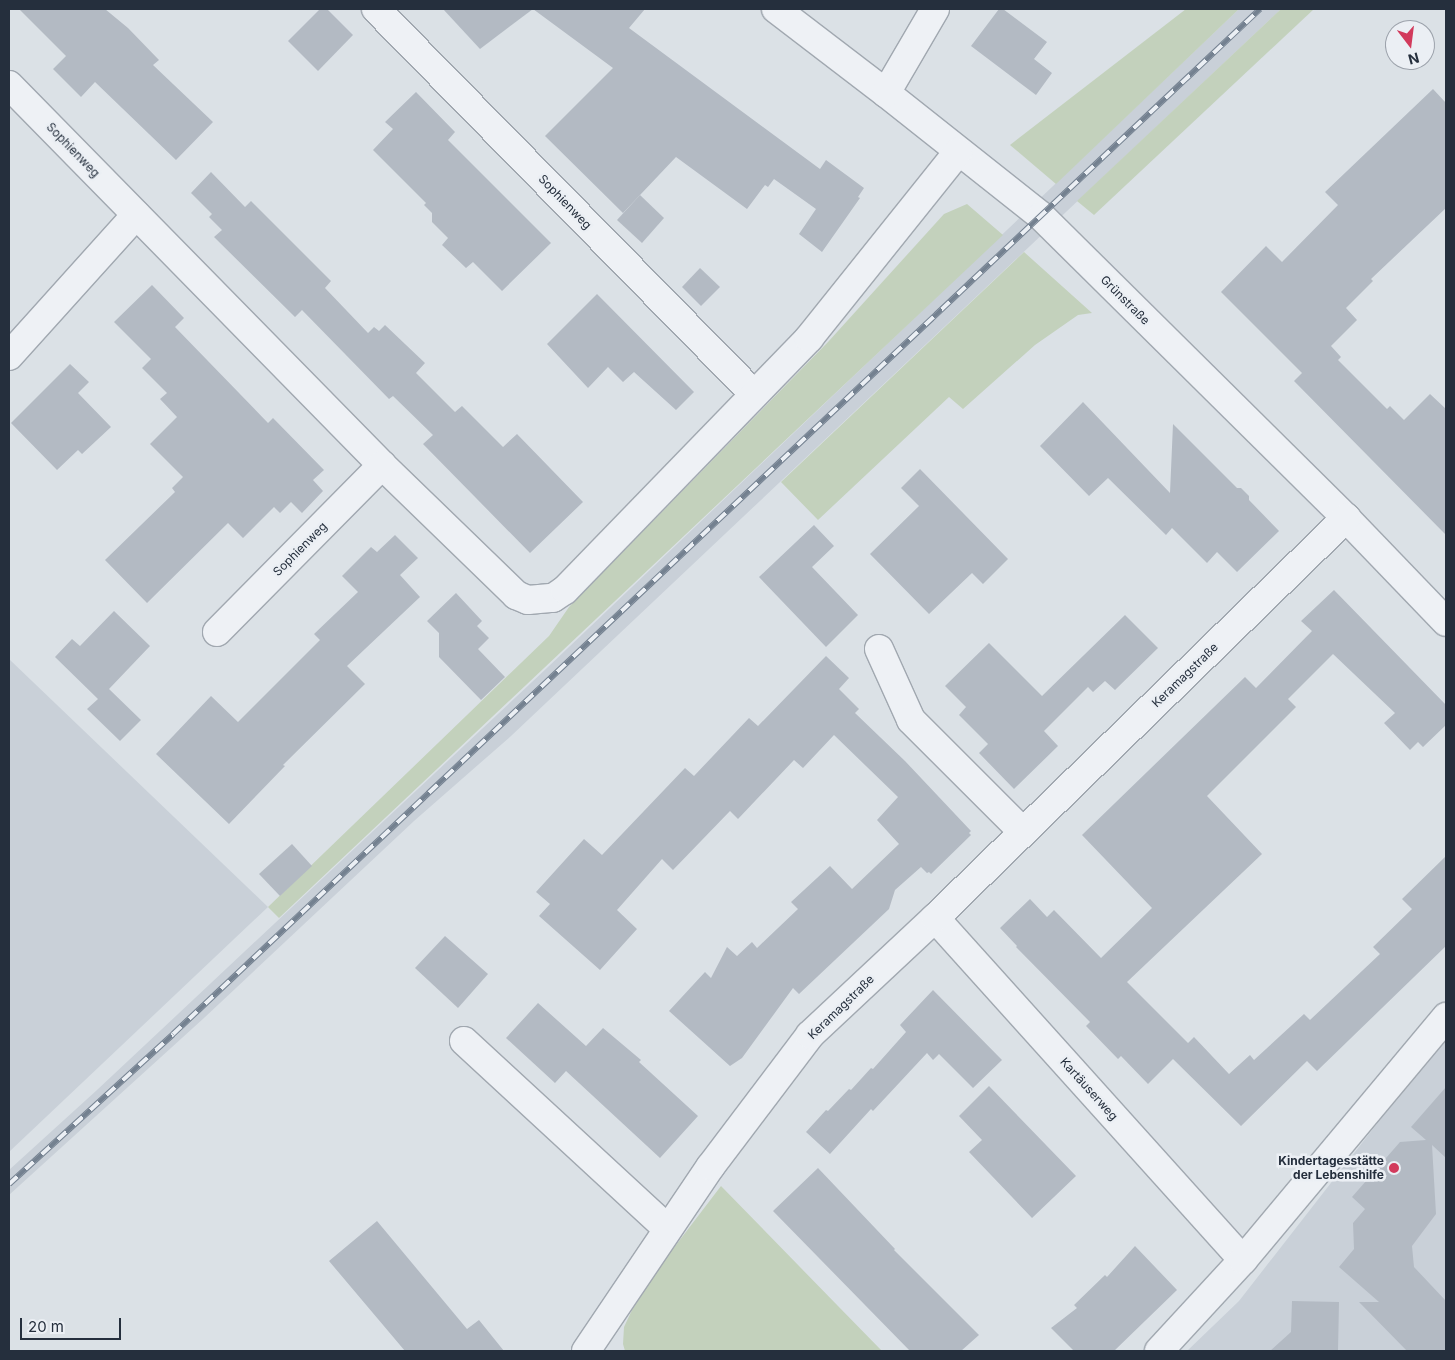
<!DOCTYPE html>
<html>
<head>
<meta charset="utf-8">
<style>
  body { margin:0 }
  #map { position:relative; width:1455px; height:1360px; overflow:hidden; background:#dbe1e6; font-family:Inter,sans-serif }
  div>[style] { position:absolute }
  .built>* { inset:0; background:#c9d0d8 }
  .green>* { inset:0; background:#c3d1bc }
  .building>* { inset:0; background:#b3bac3 }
  .roads { filter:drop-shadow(1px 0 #a1a8b0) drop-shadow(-1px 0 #a1a8b0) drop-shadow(0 1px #a1a8b0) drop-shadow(0 -1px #a1a8b0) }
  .street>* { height:28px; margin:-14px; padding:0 14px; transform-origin:14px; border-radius:14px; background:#eef1f5 }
  .rail>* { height:5.5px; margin-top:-2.75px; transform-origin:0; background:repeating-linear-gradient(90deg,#ebeff4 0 11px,#748190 0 22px); box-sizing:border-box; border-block:1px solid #748190 }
  .dots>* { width:14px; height:14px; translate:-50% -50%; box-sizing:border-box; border:2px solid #ebeff4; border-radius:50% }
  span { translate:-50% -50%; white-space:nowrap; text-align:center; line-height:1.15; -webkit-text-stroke:5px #ebeff4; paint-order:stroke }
  .street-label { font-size:12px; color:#252f3d }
  .poi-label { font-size:12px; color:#252f3d; font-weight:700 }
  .right { translate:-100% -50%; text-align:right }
  .frame { position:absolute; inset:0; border:10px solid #252f3d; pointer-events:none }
  .north { position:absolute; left:1385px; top:20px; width:50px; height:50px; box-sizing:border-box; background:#ebeff4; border:1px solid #9ca2ab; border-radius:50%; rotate:165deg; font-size:14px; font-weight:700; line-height:20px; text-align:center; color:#252f3d }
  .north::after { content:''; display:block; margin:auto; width:18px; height:22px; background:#d23a5c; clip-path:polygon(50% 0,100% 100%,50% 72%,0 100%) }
  .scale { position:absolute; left:20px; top:1318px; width:101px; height:22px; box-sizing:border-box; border:2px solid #252f3d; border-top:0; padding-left:6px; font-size:15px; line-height:18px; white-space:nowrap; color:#252f3d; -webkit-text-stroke:4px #ebeff4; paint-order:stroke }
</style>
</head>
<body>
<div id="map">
  <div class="built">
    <div style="clip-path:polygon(1239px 9px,1281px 9px,511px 736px,414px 821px,204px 1018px,9px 1195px,9px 1170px,97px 1090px,548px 667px)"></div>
    <div style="clip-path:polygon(9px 659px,268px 907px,9px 1152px)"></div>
    <div style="clip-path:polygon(1446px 1035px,1446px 1351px,1187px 1351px,1239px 1301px)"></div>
  </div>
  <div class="green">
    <div style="clip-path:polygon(1186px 9px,1239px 9px,1056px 184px,1010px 145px)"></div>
    <div style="clip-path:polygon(1281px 9px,1314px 9px,1094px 215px,1077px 201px)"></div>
    <div style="clip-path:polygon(967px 204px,1003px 235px,279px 918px,268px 907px,549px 636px,569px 607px,828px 342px,944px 214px)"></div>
    <div style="clip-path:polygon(1024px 252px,1092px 313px,1078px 315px,1035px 345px,963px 409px,949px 397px,818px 520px,781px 482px)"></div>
    <div style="clip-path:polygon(721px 1186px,838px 1306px,882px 1351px,625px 1351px,623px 1344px,624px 1327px,632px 1310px,666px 1258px)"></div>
  </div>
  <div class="building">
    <div style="clip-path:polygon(19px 9px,105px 9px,128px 28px,159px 60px,153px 65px,213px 122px,176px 160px,95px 82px,81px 97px,53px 69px,66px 56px)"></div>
    <div style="clip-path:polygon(320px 9px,327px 9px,353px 35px,318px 71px,288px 41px)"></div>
    <div style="clip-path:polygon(443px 9px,533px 9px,480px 49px)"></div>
    <div style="clip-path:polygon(533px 9px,645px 9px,629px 28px,820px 169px,826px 160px,864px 188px,858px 197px,860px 198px,822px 252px,799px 234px,816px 209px,774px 179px,768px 187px,765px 185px,747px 209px,676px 157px,623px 213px,545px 136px,613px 68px)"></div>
    <div style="clip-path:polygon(999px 9px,1003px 9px,1047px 42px,1034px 59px,1052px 73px,1036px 95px,971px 46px)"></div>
    <div style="clip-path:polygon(1433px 89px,1446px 103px,1446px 208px,1371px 279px,1373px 281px,1346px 308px,1357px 320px,1331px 346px,1341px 357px,1338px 360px,1387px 409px,1390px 406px,1404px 420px,1430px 394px,1446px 409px,1446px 535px,1294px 381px,1302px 373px,1221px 292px,1266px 246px,1282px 262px,1338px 205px,1325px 192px)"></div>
    <div style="clip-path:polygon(416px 92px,455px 132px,448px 140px,551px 243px,502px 291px,473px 262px,466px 268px,442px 245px,448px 238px,432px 222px,432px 213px,424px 205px,426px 203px,373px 150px,393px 129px,385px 122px)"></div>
    <div style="clip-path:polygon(211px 172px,245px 207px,251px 201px,331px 281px,325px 288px,368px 333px,374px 327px,379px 331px,385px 325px,425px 363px,416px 373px,455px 412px,462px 406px,503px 447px,517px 434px,583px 502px,530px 553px,423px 444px,433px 435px,393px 396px,389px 399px,302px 310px,295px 317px,214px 237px,222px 230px,209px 217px,212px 214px,191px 193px)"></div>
    <div style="clip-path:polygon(640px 195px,664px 218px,642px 243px,617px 220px)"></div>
    <div style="clip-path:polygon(700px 268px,720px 287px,701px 306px,682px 287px)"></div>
    <div style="clip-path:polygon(152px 285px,184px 318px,175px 327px,268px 423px,273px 418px,324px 470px,313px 480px,323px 491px,302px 513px,291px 502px,280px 513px,274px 507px,243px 538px,228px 523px,147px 603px,105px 560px,175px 492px,172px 488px,183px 477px,150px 444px,177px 417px,160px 399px,167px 393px,142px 368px,151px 359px,114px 322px)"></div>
    <div style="clip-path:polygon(597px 294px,694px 392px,676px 410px,634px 372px,623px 382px,608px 367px,588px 388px,547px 344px)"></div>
    <div style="clip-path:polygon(70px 364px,89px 382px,78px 393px,111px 427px,82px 454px,78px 450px,57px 470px,11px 423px)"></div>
    <div style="clip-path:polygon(1083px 402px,1170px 493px,1173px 424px,1237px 488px,1241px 488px,1249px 496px,1249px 500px,1279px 531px,1237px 572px,1217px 552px,1207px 563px,1172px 528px,1166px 535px,1108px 478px,1089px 496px,1040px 446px)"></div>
    <div style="clip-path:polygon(920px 469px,1008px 559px,983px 584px,972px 573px,929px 614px,870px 554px,919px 506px,901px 488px)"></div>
    <div style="clip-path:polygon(814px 525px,834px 546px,812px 567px,858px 615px,826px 647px,759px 577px)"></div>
    <div style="clip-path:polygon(395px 535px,418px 558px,400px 575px,420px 597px,347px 666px,365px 684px,283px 765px,285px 766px,229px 824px,156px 754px,211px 696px,238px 722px,320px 640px,314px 634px,358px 592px,342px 576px,371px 547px,377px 552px)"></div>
    <div style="clip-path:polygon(1334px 590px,1446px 705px,1446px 725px,1423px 747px,1418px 742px,1410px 750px,1384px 723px,1395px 713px,1333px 654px,1288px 699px,1296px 707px,1207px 796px,1262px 854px,1127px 982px,1188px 1043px,1194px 1037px,1229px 1074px,1250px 1055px,1254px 1060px,1304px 1014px,1310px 1020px,1380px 954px,1373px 947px,1412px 909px,1402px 899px,1446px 856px,1446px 946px,1317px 1071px,1307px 1061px,1241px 1126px,1173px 1059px,1148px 1084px,1121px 1056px,1118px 1059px,1086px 1026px,1090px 1022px,1016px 947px,1017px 946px,1000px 928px,1030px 899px,1047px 917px,1054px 910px,1101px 958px,1152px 908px,1082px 835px,1245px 677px,1256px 688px,1312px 631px,1301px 621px)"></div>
    <div style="clip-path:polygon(456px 593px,482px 621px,477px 626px,489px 638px,478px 649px,505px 677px,481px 700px,439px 657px,439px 633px,427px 621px)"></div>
    <div style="clip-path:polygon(114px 611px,150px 646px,109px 689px,141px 720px,120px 741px,87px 709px,98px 699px,55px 657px,72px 639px,80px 646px)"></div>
    <div style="clip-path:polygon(1125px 615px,1158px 648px,1115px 690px,1105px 681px,1093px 692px,1088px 687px,1044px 731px,1058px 746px,1014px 789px,979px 753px,988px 744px,959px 715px,966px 707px,945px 686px,989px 643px,1042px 696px)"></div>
    <div style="clip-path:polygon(826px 656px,849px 678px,839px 689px,859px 709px,855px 713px,905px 761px,971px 831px,969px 833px,971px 835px,931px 874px,929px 872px,927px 873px,921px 867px,895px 890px,889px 909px,799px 994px,793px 988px,742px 1058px,730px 1066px,669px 1011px,705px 972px,711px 978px,727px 947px,737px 956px,752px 942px,757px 948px,798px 909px,791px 902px,830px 866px,852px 889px,899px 844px,877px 820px,898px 797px,834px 735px,803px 768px,794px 760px,738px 819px,730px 811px,673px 870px,662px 859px,617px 910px,637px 929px,600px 970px,539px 916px,550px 904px,536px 892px,584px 839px,602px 855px,685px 768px,694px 776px,749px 718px,758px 726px)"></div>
    <div style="clip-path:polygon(292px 844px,312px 866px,280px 896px,259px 874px)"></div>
    <div style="clip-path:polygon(445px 936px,488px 974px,458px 1008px,415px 968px)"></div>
    <div style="clip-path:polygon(933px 990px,1002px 1060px,973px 1088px,939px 1054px,933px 1060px,927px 1053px,873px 1111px,871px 1109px,830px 1154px,806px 1132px,826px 1110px,828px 1111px,849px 1089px,851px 1090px,871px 1068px,873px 1069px,906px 1032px,900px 1025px)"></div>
    <div style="clip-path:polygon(538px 1003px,586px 1046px,603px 1028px,641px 1060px,639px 1062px,698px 1116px,660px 1158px,566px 1071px,555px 1083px,506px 1038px)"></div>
    <div style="clip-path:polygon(989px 1086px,1076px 1176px,1032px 1218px,969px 1152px,982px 1140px,959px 1116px)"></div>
    <div style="clip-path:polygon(1446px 1087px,1446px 1158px,1432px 1145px,1436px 1214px,1412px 1246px,1414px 1267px,1446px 1301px,1446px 1351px,1407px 1351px,1359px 1302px,1379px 1302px,1339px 1267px,1354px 1249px,1353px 1223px,1365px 1209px,1352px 1197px,1400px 1142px,1426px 1140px,1411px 1127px)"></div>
    <div style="clip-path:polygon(818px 1168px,895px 1249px,894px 1250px,979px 1335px,961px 1351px,910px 1351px,773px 1211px)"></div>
    <div style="clip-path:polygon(377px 1221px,467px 1329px,479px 1320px,504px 1351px,405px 1351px,329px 1261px)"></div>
    <div style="clip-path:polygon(1135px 1246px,1177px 1290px,1114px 1351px,1074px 1351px,1051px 1328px,1077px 1308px,1074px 1305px,1105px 1275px,1107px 1277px)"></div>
    <div style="clip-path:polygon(1292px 1301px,1339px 1302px,1338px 1351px,1270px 1351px,1291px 1332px)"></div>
  </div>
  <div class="roads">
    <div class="street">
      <div style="left:376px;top:9px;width:540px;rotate:45.53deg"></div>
      <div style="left:776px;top:9px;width:138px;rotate:37.4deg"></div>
      <div style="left:886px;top:93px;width:198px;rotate:38.4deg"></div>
      <div style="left:1041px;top:216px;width:429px;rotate:44.7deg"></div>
      <div style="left:1346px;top:518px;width:144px;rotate:46.1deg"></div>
      <div style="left:9px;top:85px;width:532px;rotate:45.53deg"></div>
      <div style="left:382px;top:465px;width:187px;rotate:44.1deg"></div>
      <div style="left:516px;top:595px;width:13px;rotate:23deg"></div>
      <div style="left:528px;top:600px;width:25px;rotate:-5deg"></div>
      <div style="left:553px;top:598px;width:14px;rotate:-34deg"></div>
      <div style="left:565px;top:590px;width:351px;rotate:-45.9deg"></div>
      <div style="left:809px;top:338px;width:238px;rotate:-51.3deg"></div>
      <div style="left:886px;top:93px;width:97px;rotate:-59.7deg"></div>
      <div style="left:9px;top:356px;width:190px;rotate:-48deg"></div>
      <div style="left:217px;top:632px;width:235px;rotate:-45.3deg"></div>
      <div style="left:879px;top:649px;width:78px;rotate:65.7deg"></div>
      <div style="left:911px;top:720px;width:158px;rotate:45deg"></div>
      <div style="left:935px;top:918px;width:460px;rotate:48deg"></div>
      <div style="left:464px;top:1041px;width:277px;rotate:42.7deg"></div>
      <div style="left:586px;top:1351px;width:223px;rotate:-56deg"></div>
      <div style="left:711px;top:1166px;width:164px;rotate:-52.9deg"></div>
      <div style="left:810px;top:1035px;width:171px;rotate:-43.1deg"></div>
      <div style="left:935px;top:918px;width:574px;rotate:-44.22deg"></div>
      <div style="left:1159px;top:1351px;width:124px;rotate:-47.3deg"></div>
      <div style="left:1243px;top:1260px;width:317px;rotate:-50.1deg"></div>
    </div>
  </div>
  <div class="rail">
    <div style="left:9px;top:1184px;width:222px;rotate:-42.4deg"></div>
    <div style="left:173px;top:1034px;width:1494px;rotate:-43.32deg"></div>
  </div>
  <div class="dots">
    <div style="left:1394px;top:1168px;background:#d23a5c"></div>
  </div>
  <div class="street-label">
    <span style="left:73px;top:150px;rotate:46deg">Sophienweg</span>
    <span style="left:565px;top:202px;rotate:46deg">Sophienweg</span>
    <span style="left:1125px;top:300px;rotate:45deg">Grünstraße</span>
    <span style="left:300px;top:549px;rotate:-45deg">Sophienweg</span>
    <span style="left:1185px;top:675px;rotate:-44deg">Keramagstraße</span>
    <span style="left:841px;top:1007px;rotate:-44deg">Keramagstraße</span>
    <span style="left:1089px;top:1089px;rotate:48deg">Kartäuserweg</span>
  </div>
  <div class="poi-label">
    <span class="right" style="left:1384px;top:1168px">Kindertagesstätte<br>der Lebenshilfe</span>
  </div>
  <div class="frame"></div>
  <div class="north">N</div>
  <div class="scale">20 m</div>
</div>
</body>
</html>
